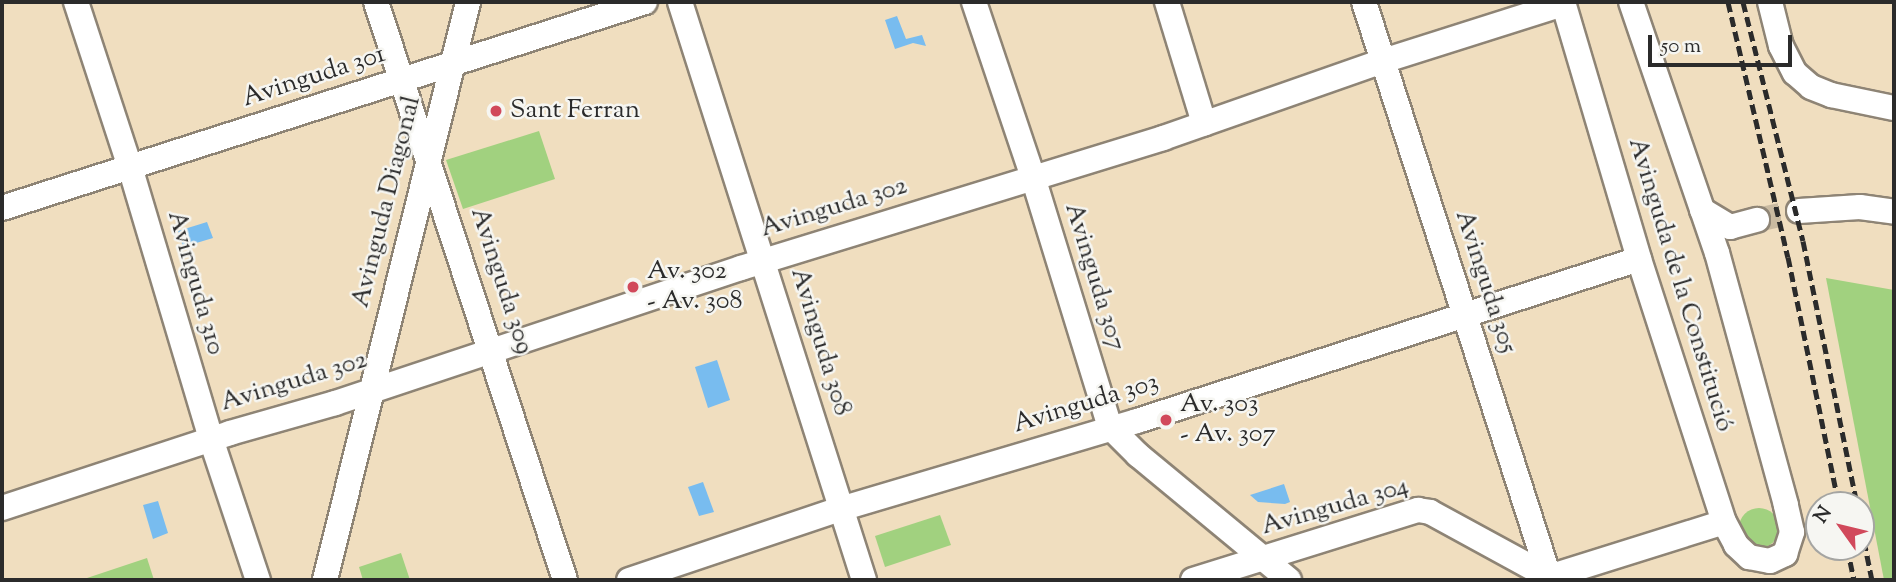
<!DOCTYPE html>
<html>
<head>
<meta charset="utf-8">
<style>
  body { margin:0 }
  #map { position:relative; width:1896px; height:582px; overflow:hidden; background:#f0debf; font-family:"Sorts Mill Goudy",serif }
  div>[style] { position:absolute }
  .green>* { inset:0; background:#a1d17f }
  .round { border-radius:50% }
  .water>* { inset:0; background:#78bcef }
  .minor-tunnel>* { height:24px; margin-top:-12px; transform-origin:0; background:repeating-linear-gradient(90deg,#c9baa1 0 24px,transparent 0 36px) }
  .roads { filter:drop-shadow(2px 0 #8e8475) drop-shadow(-2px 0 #8e8475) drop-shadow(0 2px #8e8475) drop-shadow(0 -2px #8e8475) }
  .minor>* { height:24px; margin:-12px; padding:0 12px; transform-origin:12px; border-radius:12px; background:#fff }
  .rail>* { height:5px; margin-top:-2.5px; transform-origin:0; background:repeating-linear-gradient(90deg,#2b2b2b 0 10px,transparent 0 15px) }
  .dots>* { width:19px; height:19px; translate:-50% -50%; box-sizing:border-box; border:4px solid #f6f6f2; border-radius:50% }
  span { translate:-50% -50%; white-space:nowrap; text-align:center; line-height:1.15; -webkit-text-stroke:5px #f6f6f2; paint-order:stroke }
  .street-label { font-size:26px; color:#2b2b2b }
  .poi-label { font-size:26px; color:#2b2b2b }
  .left { translate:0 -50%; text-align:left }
  .frame { position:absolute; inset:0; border:4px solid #2b2b2b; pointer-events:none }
  .north { position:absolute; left:1805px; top:491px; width:70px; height:70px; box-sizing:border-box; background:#f6f6f2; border:2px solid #a5a5a2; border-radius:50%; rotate:304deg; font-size:19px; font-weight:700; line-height:28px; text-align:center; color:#2b2b2b }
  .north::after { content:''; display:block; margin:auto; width:24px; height:32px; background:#d1495b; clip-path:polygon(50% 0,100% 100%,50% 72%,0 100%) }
  .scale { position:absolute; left:1648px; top:35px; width:144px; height:32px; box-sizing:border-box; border:4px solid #2b2b2b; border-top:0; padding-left:9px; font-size:21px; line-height:24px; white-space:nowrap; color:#2b2b2b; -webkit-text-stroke:5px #f6f6f2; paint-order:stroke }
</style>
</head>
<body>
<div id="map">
  <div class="green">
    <div style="clip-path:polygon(539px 131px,555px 179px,463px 209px,446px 160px)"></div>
    <div style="clip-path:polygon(1826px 278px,1894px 290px,1894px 580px,1884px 580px)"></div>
    <div class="round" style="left:1739px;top:508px;width:40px;height:40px"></div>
    <div style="clip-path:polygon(940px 515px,951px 545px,885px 567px,875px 536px)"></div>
    <div style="clip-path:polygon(401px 553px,410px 580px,363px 580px,359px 567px)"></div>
    <div style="clip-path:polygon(147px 558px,154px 580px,81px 580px)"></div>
  </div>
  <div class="water">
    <div style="clip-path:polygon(897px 16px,906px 39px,922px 35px,926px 46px,913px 43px,895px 49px,885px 20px)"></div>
    <div style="clip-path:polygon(207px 222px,213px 238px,183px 247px,178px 231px)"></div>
    <div style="clip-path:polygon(717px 360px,730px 400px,708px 408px,695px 367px)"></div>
    <div style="clip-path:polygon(703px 482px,714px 512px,699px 516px,688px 487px)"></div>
    <div style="clip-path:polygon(1284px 484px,1290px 502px,1285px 504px,1258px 502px,1250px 495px)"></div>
    <div style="clip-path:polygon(158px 501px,168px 533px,153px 539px,143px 505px)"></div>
  </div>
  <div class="minor-tunnel">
    <div style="left:1757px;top:220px;width:43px;rotate:-12.1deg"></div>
  </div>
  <div class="roads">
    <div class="minor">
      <div style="left:76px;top:2px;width:174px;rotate:71.9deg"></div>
      <div style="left:130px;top:167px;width:284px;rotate:73.4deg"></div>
      <div style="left:211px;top:439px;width:149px;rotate:71.6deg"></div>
      <div style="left:376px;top:2px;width:608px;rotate:71.89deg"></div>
      <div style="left:680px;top:2px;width:607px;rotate:72.34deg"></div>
      <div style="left:974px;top:2px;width:185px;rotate:71.4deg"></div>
      <div style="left:1033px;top:177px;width:262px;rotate:72.9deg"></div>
      <div style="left:1110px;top:427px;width:40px;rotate:45deg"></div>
      <div style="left:1138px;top:455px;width:196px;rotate:39.6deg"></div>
      <div style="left:1167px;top:2px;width:127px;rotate:73deg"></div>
      <div style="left:1364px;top:2px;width:607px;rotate:72.16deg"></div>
      <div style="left:1563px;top:2px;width:268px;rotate:73.5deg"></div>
      <div style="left:1639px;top:259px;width:276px;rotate:72.1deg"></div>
      <div style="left:1724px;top:522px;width:26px;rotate:62deg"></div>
      <div style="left:1736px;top:545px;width:18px;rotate:43deg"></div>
      <div style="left:1749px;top:557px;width:21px;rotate:11deg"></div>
      <div style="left:1770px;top:561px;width:17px;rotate:-25deg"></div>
      <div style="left:1785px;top:554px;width:23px;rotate:-72deg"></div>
      <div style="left:1792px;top:532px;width:28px;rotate:-103deg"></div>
      <div style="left:1786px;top:505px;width:261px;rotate:-105.3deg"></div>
      <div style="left:1717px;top:253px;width:265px;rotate:-108.9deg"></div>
      <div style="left:1770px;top:2px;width:45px;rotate:76deg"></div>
      <div style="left:1781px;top:46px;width:30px;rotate:63deg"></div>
      <div style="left:1795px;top:73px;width:21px;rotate:41deg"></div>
      <div style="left:1811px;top:87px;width:22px;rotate:22deg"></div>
      <div style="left:1831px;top:95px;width:64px;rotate:11.7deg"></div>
      <div style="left:2px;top:208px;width:675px;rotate:-17.76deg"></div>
      <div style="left:1702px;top:210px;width:33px;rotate:31deg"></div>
      <div style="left:1799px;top:211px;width:61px;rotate:-3.8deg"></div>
      <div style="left:1860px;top:207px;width:34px;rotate:8deg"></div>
      <div style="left:1730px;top:227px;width:28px;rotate:-15deg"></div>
      <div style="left:2px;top:508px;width:240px;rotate:-18.2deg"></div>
      <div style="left:230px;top:433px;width:109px;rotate:-15.9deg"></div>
      <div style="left:335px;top:403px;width:428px;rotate:-18.4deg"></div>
      <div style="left:741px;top:268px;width:442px;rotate:-17.1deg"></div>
      <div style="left:1163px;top:138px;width:233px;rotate:-19.3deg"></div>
      <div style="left:1383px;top:61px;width:189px;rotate:-17.6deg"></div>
      <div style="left:325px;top:580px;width:595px;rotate:-76.1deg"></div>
      <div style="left:629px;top:580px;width:223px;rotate:-18.6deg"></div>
      <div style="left:840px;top:509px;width:310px;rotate:-16.5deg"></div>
      <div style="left:1137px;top:421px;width:527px;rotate:-17.89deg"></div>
      <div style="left:1193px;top:580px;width:236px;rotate:-17.3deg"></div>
      <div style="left:1418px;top:510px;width:12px;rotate:9deg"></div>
      <div style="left:1430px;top:512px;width:136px;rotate:28.6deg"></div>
      <div style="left:1549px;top:577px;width:183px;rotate:-17.4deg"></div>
    </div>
  </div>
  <div class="rail">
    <div style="left:1728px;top:2px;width:262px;rotate:76.8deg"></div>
    <div style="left:1788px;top:257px;width:253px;rotate:78.4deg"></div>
    <div style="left:1743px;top:2px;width:246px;rotate:75.9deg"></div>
    <div style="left:1803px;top:241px;width:269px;rotate:78.4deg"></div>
    <div style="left:1861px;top:526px;width:55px;rotate:78.5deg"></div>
    <div style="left:1847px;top:547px;width:34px;rotate:78deg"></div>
  </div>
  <div class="dots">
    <div style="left:496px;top:111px;background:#d1495b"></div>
    <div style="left:633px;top:287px;background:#d1495b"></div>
    <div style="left:1166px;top:420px;background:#d1495b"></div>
  </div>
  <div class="street-label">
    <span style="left:314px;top:77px;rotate:-18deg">Avinguda 301</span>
    <span style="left:387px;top:202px;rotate:-76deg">Avinguda Diagonal</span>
    <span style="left:834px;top:208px;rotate:-17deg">Avinguda 302</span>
    <span style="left:1094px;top:277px;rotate:73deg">Avinguda 307</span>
    <span style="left:501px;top:281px;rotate:72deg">Avinguda 309</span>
    <span style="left:1485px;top:282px;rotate:72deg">Avinguda 305</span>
    <span style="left:195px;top:283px;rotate:74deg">Avinguda 310</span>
    <span style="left:1680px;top:285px;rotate:73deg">Avinguda de la Constitució</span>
    <span style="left:820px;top:342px;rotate:73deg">Avinguda 308</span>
    <span style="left:294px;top:382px;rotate:-17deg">Avinguda 302</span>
    <span style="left:1086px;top:404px;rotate:-17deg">Avinguda 303</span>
    <span style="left:1335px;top:507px;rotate:-16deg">Avinguda 304</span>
  </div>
  <div class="poi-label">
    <span class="left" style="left:510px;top:111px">Sant Ferran</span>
    <span class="left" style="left:647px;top:287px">Av. 302<br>- Av. 308</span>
    <span class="left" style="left:1180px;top:420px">Av. 303<br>- Av. 307</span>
  </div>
  <div class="frame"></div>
  <div class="north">N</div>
  <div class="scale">50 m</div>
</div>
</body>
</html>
